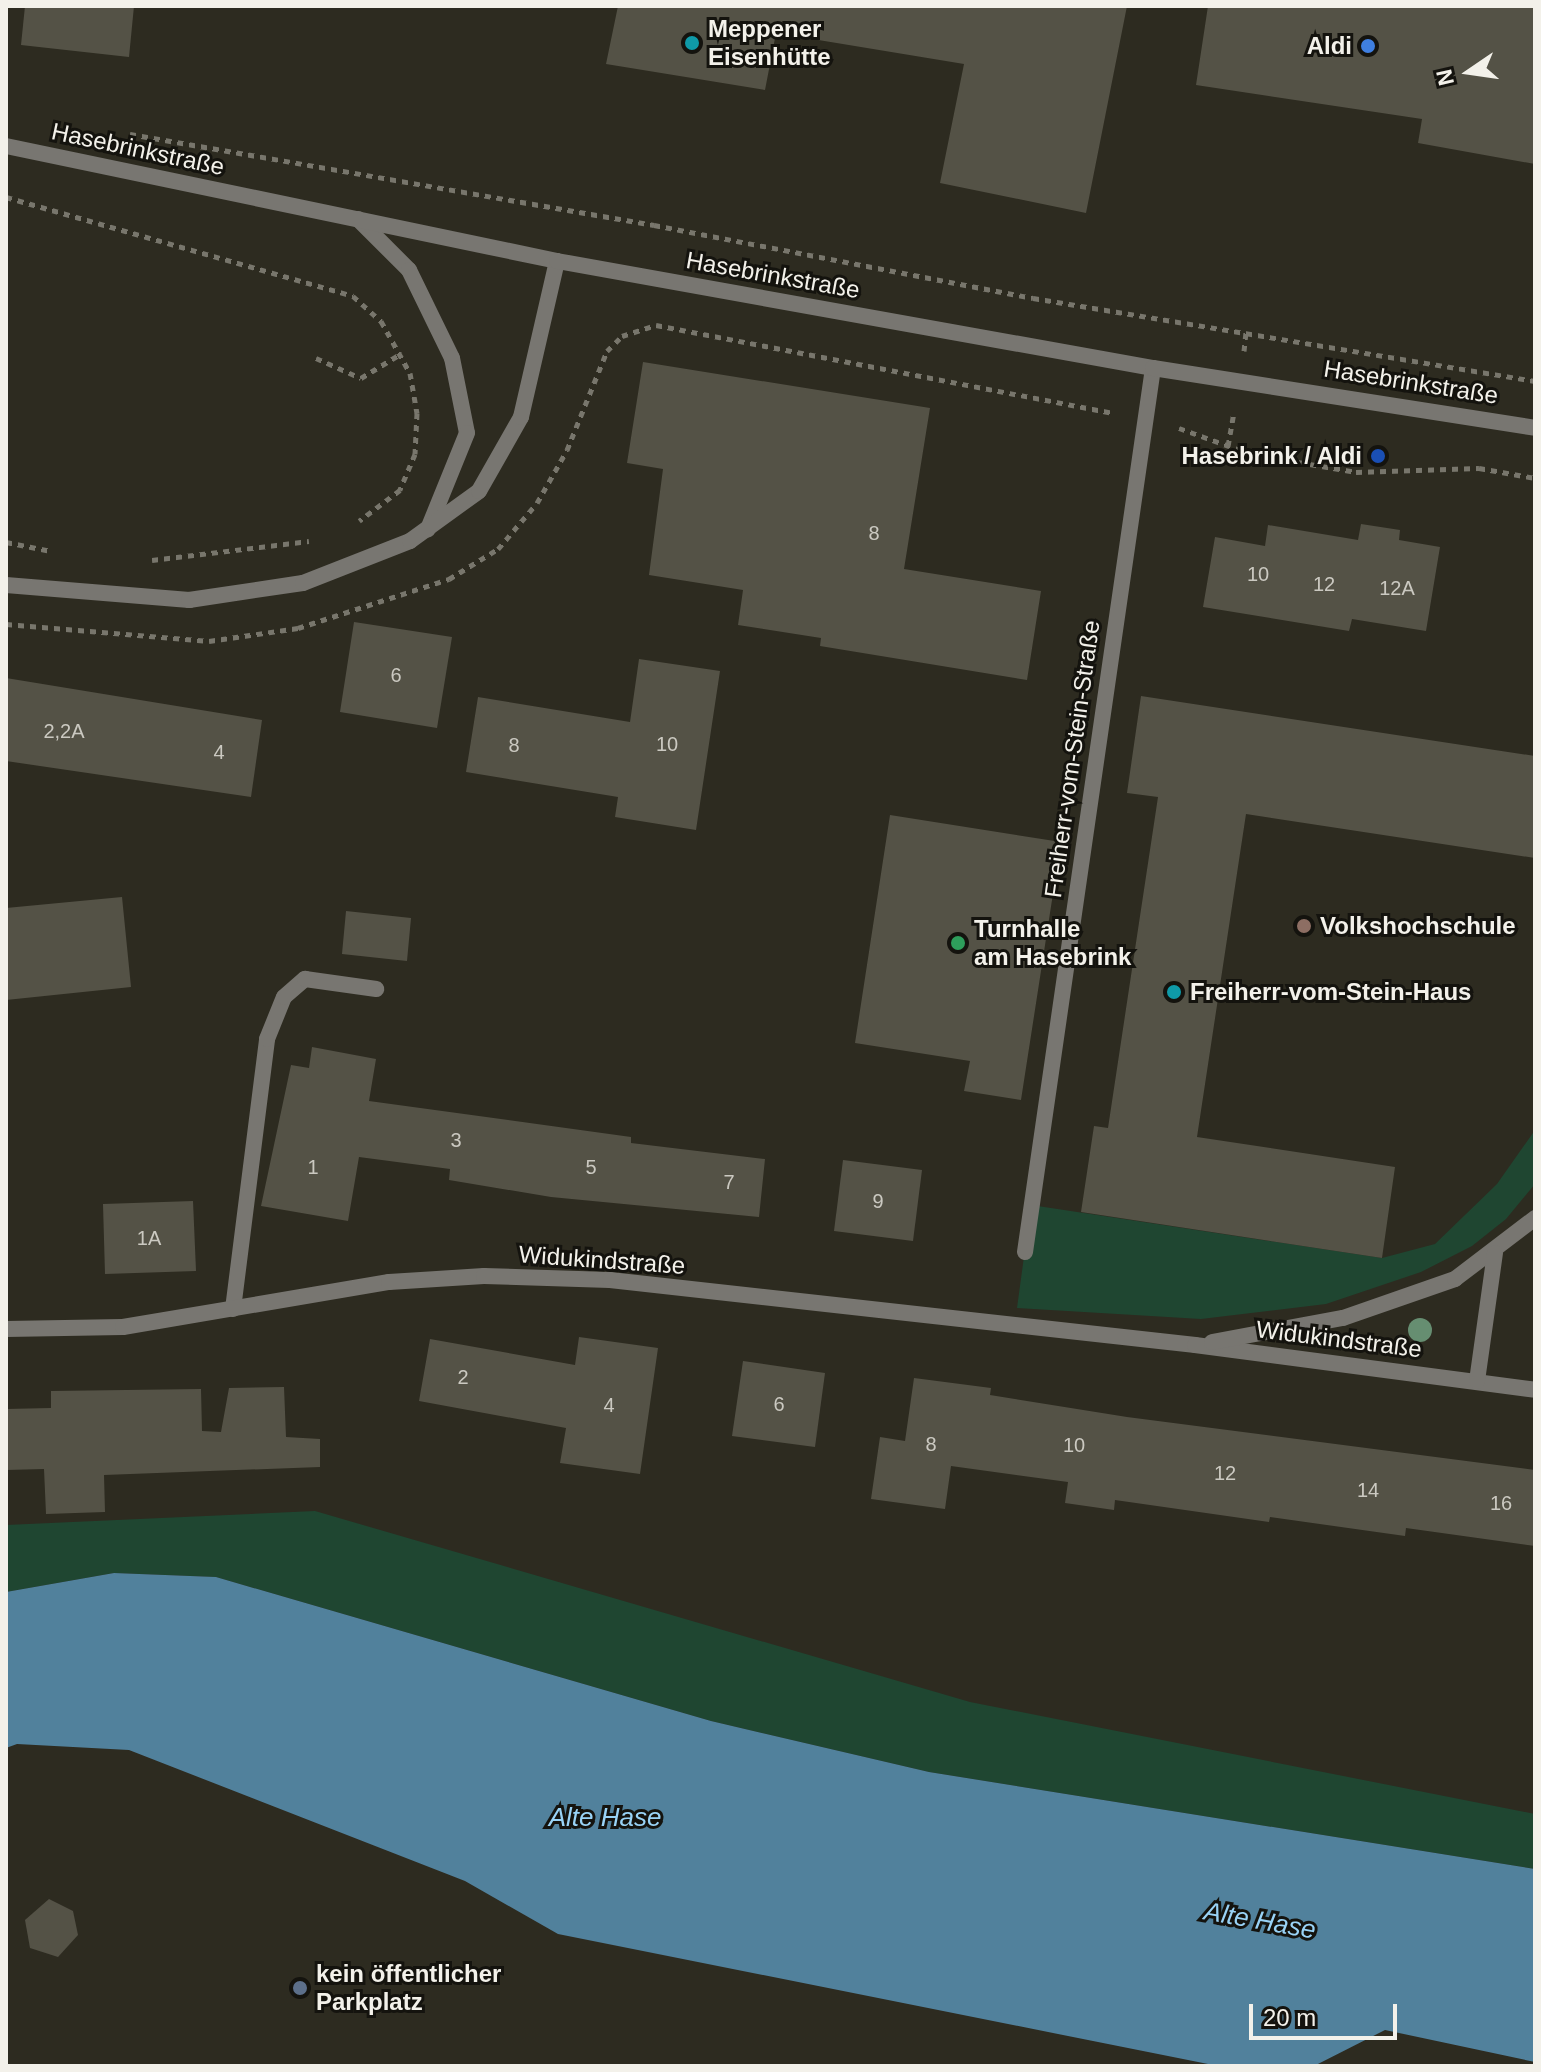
<!DOCTYPE html>
<html>
<head>
<meta charset="utf-8">
<style>
  body { margin:0 }
  #map { position:relative; width:1541px; height:2072px; overflow:hidden; background:#2d2b20; font-family:Arial,sans-serif }
  div>[style] { position:absolute }
  .green>* { inset:0; background:#1f4631 }
  .water>* { inset:0; background:#51819c }
  .building>* { inset:0; background:#545246 }
  .path>* { height:5px; margin-top:-2.5px; transform-origin:0; background:repeating-linear-gradient(90deg,#78766c 0 6px,transparent 0 12px) }
  .service>* { height:16px; margin:-8px; padding:0 8px; transform-origin:8px; border-radius:8px; background:#787671 }
  .minor>* { height:16px; margin:-8px; padding:0 8px; transform-origin:8px; border-radius:8px; background:#787671 }
  .tertiary>* { height:16px; margin:-8px; padding:0 8px; transform-origin:8px; border-radius:8px; background:#787671 }
  .trees>* { width:24px; height:24px; margin:-12px; border-radius:50%; background:#668e71 }
  .dots>* { width:22px; height:22px; translate:-50% -50%; box-sizing:border-box; border:4px solid #14130e; border-radius:50% }
  span { translate:-50% -50%; white-space:nowrap; text-align:center; line-height:1.15; -webkit-text-stroke:6px #14130e; paint-order:stroke }
  .number-label { font-size:20px; color:#cbc9c1 }
  .number-label span { -webkit-text-stroke-width:0 }
  .poi-label { font-size:24px; color:#f3f1ea; font-weight:700 }
  .left { translate:0 -50%; text-align:left }
  .right { translate:-100% -50%; text-align:right }
  .street-label { font-size:24px; color:#f3f1ea }
  .water-label { font-size:26px; color:#99d3f6; font-style:italic }
  .frame { position:absolute; inset:0; border:8px solid #f3f1ea; pointer-events:none }
  .north { position:absolute; left:1429px; top:32px; width:80px; height:80px; -webkit-text-stroke:6px #14130e; paint-order:stroke; rotate:257deg; font-size:22px; font-weight:700; line-height:32px; text-align:center; color:#f3f1ea }
  .north::after { content:''; display:block; margin:auto; width:28px; height:36px; background:#f3f1ea; clip-path:polygon(50% 0,100% 100%,50% 72%,0 100%) }
  .scale { position:absolute; left:1249px; top:2004px; width:148px; height:36px; box-sizing:border-box; border:4px solid #f3f1ea; border-top:0; padding-left:10px; font-size:24px; line-height:28px; white-space:nowrap; color:#f3f1ea; -webkit-text-stroke:6px #14130e; paint-order:stroke }
</style>
</head>
<body>
<div id="map">
  <div class="green">
    <div style="clip-path:polygon(1535px 1130px,1535px 1184px,1506px 1219px,1472px 1246px,1421px 1272px,1326px 1304px,1201px 1319px,1017px 1308px,1031px 1205px,1382px 1258px,1435px 1244px,1497px 1184px)"></div>
    <div style="clip-path:polygon(315px 1511px,970px 1702px,1535px 1814px,1535px 1869px,929px 1772px,711px 1721px,216px 1577px,114px 1573px,6px 1592px,6px 1525px)"></div>
  </div>
  <div class="water">
    <div style="clip-path:polygon(114px 1573px,216px 1577px,711px 1721px,929px 1772px,1535px 1869px,1535px 2062px,1385px 2030px,1314px 2066px,1218px 2066px,558px 1934px,465px 1881px,129px 1750px,17px 1744px,6px 1748px,6px 1592px)"></div>
  </div>
  <div class="building">
    <div style="clip-path:polygon(25px 6px,134px 6px,129px 57px,21px 45px)"></div>
    <div style="clip-path:polygon(618px 6px,1127px 6px,1086px 213px,940px 183px,964px 64px,776px 33px,765px 90px,606px 64px)"></div>
    <div style="clip-path:polygon(1208px 6px,1535px 6px,1535px 164px,1418px 143px,1422px 119px,1196px 85px)"></div>
    <div style="clip-path:polygon(643px 362px,930px 408px,904px 569px,1041px 591px,1027px 680px,820px 646px,821px 638px,738px 625px,743px 590px,649px 575px,663px 469px,627px 463px)"></div>
    <div style="clip-path:polygon(1361px 524px,1400px 530px,1399px 540px,1440px 547px,1426px 631px,1352px 619px,1349px 631px,1203px 607px,1215px 537px,1265px 546px,1268px 525px,1358px 540px)"></div>
    <div style="clip-path:polygon(354px 622px,452px 637px,437px 728px,340px 712px)"></div>
    <div style="clip-path:polygon(639px 659px,720px 671px,696px 830px,615px 817px,618px 797px,466px 772px,478px 697px,630px 722px)"></div>
    <div style="clip-path:polygon(6px 678px,262px 720px,251px 797px,6px 761px)"></div>
    <div style="clip-path:polygon(1141px 696px,1535px 756px,1535px 858px,1246px 814px,1197px 1137px,1395px 1167px,1382px 1258px,1081px 1212px,1094px 1126px,1108px 1128px,1158px 797px,1127px 793px)"></div>
    <div style="clip-path:polygon(890px 815px,1061px 842px,1021px 1100px,964px 1091px,970px 1061px,855px 1043px)"></div>
    <div style="clip-path:polygon(122px 897px,131px 987px,6px 1000px,6px 908px)"></div>
    <div style="clip-path:polygon(346px 911px,411px 918px,407px 961px,342px 954px)"></div>
    <div style="clip-path:polygon(312px 1047px,376px 1059px,369px 1101px,631px 1137px,631px 1143px,765px 1159px,759px 1217px,551px 1197px,449px 1180px,450px 1169px,359px 1157px,348px 1221px,261px 1206px,291px 1065px,309px 1068px)"></div>
    <div style="clip-path:polygon(843px 1160px,922px 1170px,913px 1241px,834px 1231px)"></div>
    <div style="clip-path:polygon(193px 1201px,196px 1271px,105px 1274px,103px 1204px)"></div>
    <div style="clip-path:polygon(579px 1337px,658px 1348px,640px 1474px,560px 1463px,566px 1428px,419px 1401px,430px 1339px,575px 1365px)"></div>
    <div style="clip-path:polygon(743px 1361px,825px 1373px,815px 1447px,732px 1436px)"></div>
    <div style="clip-path:polygon(914px 1378px,991px 1388px,990px 1395px,1127px 1417px,1535px 1470px,1535px 1546px,1406px 1528px,1405px 1536px,1270px 1517px,1269px 1522px,1115px 1500px,1114px 1510px,1065px 1503px,1068px 1482px,951px 1466px,945px 1509px,871px 1499px,880px 1437px,905px 1441px)"></div>
    <div style="clip-path:polygon(284px 1387px,286px 1437px,320px 1439px,320px 1467px,104px 1475px,105px 1512px,46px 1514px,44px 1469px,6px 1470px,6px 1409px,51px 1408px,51px 1391px,201px 1389px,202px 1431px,221px 1432px,229px 1388px)"></div>
    <div style="clip-path:polygon(49px 1899px,73px 1911px,78px 1935px,58px 1957px,30px 1948px,25px 1920px)"></div>
  </div>
  <div class="path">
    <div style="left:130px;top:134px;width:532px;rotate:9.85deg"></div>
    <div style="left:654px;top:225px;width:386px;rotate:10.9deg"></div>
    <div style="left:1033px;top:298px;width:509px;rotate:9.39deg"></div>
    <div style="left:6px;top:197px;width:361px;rotate:15.9deg"></div>
    <div style="left:353px;top:296px;width:38px;rotate:42deg"></div>
    <div style="left:381px;top:321px;width:60px;rotate:60.9deg"></div>
    <div style="left:410px;top:373px;width:41px;rotate:80.1deg"></div>
    <div style="left:417px;top:413px;width:41px;rotate:92.8deg"></div>
    <div style="left:415px;top:454px;width:39px;rotate:113deg"></div>
    <div style="left:400px;top:490px;width:51px;rotate:142.9deg"></div>
    <div style="left:1244px;top:351px;width:20px;rotate:-84deg"></div>
    <div style="left:316px;top:358px;width:49px;rotate:24deg"></div>
    <div style="left:361px;top:378px;width:48px;rotate:-31.4deg"></div>
    <div style="left:1179px;top:428px;width:77px;rotate:19.9deg"></div>
    <div style="left:1251px;top:454px;width:107px;rotate:9.7deg"></div>
    <div style="left:1356px;top:472px;width:123px;rotate:-1.9deg"></div>
    <div style="left:1479px;top:468px;width:57px;rotate:10.1deg"></div>
    <div style="left:1228px;top:446px;width:35px;rotate:-80deg"></div>
    <div style="left:6px;top:542px;width:46px;rotate:11.3deg"></div>
    <div style="left:152px;top:560px;width:158px;rotate:-6.9deg"></div>
    <div style="left:6px;top:624px;width:204px;rotate:4.8deg"></div>
    <div style="left:209px;top:641px;width:90px;rotate:-8.3deg"></div>
    <div style="left:298px;top:628px;width:159px;rotate:-18deg"></div>
    <div style="left:449px;top:579px;width:57px;rotate:-31.5deg"></div>
    <div style="left:498px;top:549px;width:60px;rotate:-49.7deg"></div>
    <div style="left:537px;top:503px;width:61px;rotate:-60.5deg"></div>
    <div style="left:567px;top:450px;width:107px;rotate:-68deg"></div>
    <div style="left:607px;top:351px;width:21px;rotate:-45deg"></div>
    <div style="left:622px;top:336px;width:36px;rotate:-18deg"></div>
    <div style="left:656px;top:325px;width:467px;rotate:10.9deg"></div>
  </div>
  <div class="service">
    <div style="left:233px;top:1309px;width:272px;rotate:-82.8deg"></div>
    <div style="left:267px;top:1039px;width:45px;rotate:-68deg"></div>
    <div style="left:284px;top:997px;width:28px;rotate:-41deg"></div>
    <div style="left:305px;top:979px;width:72px;rotate:8deg"></div>
  </div>
  <div class="minor">
    <div style="left:358px;top:219px;width:72px;rotate:45deg"></div>
    <div style="left:409px;top:270px;width:98px;rotate:64deg"></div>
    <div style="left:452px;top:358px;width:76px;rotate:78.7deg"></div>
    <div style="left:467px;top:433px;width:104px;rotate:112.1deg"></div>
    <div style="left:6px;top:585px;width:184px;rotate:4.7deg"></div>
    <div style="left:189px;top:600px;width:115px;rotate:-8.5deg"></div>
    <div style="left:303px;top:583px;width:115px;rotate:-21.4deg"></div>
    <div style="left:410px;top:541px;width:85px;rotate:-35.9deg"></div>
    <div style="left:479px;top:491px;width:85px;rotate:-60.4deg"></div>
    <div style="left:521px;top:417px;width:160px;rotate:-77deg"></div>
    <div style="left:1025px;top:1252px;width:893px;rotate:-81.76deg"></div>
    <div style="left:6px;top:1329px;width:117px;rotate:-1deg"></div>
    <div style="left:123px;top:1327px;width:270px;rotate:-9.6deg"></div>
    <div style="left:389px;top:1282px;width:95px;rotate:-3.6deg"></div>
    <div style="left:484px;top:1276px;width:126px;rotate:1.8deg"></div>
    <div style="left:610px;top:1280px;width:589px;rotate:6.34deg"></div>
    <div style="left:1195px;top:1345px;width:343px;rotate:7.5deg"></div>
    <div style="left:1212px;top:1342px;width:133px;rotate:-10.4deg"></div>
    <div style="left:1343px;top:1318px;width:119px;rotate:-19.2deg"></div>
    <div style="left:1455px;top:1279px;width:101px;rotate:-37.3deg"></div>
    <div style="left:1477px;top:1381px;width:129px;rotate:-82deg"></div>
  </div>
  <div class="tertiary">
    <div style="left:6px;top:146px;width:563px;rotate:11.79deg"></div>
    <div style="left:557px;top:261px;width:606px;rotate:10.18deg"></div>
    <div style="left:1153px;top:368px;width:387px;rotate:8.9deg"></div>
  </div>
  <div class="trees">
    <div style="left:1420px;top:1330px"></div>
  </div>
  <div class="dots">
    <div style="left:692px;top:43px;background:#0f9aa8"></div>
    <div style="left:1368px;top:46px;background:#3f7fe0"></div>
    <div style="left:1378px;top:456px;background:#1a4fb4"></div>
    <div style="left:1304px;top:926px;background:#8d6e63"></div>
    <div style="left:958px;top:943px;background:#2e9e5b"></div>
    <div style="left:1174px;top:992px;background:#0f9aa8"></div>
    <div style="left:300px;top:1988px;background:#5c6f8a"></div>
  </div>
  <div class="number-label">
    <span style="left:874px;top:533px">8</span>
    <span style="left:1258px;top:574px">10</span>
    <span style="left:1324px;top:584px">12</span>
    <span style="left:1397px;top:588px">12A</span>
    <span style="left:396px;top:675px">6</span>
    <span style="left:64px;top:731px">2,2A</span>
    <span style="left:667px;top:744px">10</span>
    <span style="left:514px;top:745px">8</span>
    <span style="left:219px;top:752px">4</span>
    <span style="left:456px;top:1140px">3</span>
    <span style="left:313px;top:1167px">1</span>
    <span style="left:591px;top:1167px">5</span>
    <span style="left:729px;top:1182px">7</span>
    <span style="left:878px;top:1201px">9</span>
    <span style="left:149px;top:1238px">1A</span>
    <span style="left:463px;top:1377px">2</span>
    <span style="left:779px;top:1404px">6</span>
    <span style="left:609px;top:1405px">4</span>
    <span style="left:931px;top:1444px">8</span>
    <span style="left:1074px;top:1445px">10</span>
    <span style="left:1225px;top:1473px">12</span>
    <span style="left:1368px;top:1490px">14</span>
    <span style="left:1501px;top:1503px">16</span>
  </div>
  <div class="poi-label">
    <span class="left" style="left:708px;top:43px">Meppener<br>Eisenhütte</span>
    <span class="right" style="left:1352px;top:46px">Aldi</span>
    <span class="right" style="left:1362px;top:456px">Hasebrink / Aldi</span>
    <span class="left" style="left:1320px;top:926px">Volkshochschule</span>
    <span class="left" style="left:974px;top:943px">Turnhalle<br>am Hasebrink</span>
    <span class="left" style="left:1190px;top:992px">Freiherr-vom-Stein-Haus</span>
    <span class="left" style="left:316px;top:1988px">kein öffentlicher<br>Parkplatz</span>
  </div>
  <div class="street-label">
    <span style="left:138px;top:149px;rotate:12deg">Hasebrinkstraße</span>
    <span style="left:773px;top:275px;rotate:10deg">Hasebrinkstraße</span>
    <span style="left:1411px;top:382px;rotate:9deg">Hasebrinkstraße</span>
    <span style="left:1072px;top:759px;rotate:-82deg">Freiherr-vom-Stein-Straße</span>
    <span style="left:602px;top:1260px;rotate:4deg">Widukindstraße</span>
    <span style="left:1339px;top:1339px;rotate:7deg">Widukindstraße</span>
  </div>
  <div class="water-label">
    <span style="left:605px;top:1818px">Alte Hase</span>
    <span style="left:1260px;top:1921px;rotate:10deg">Alte Hase</span>
  </div>
  <div class="frame"></div>
  <div class="north">N</div>
  <div class="scale">20 m</div>
</div>
</body>
</html>
